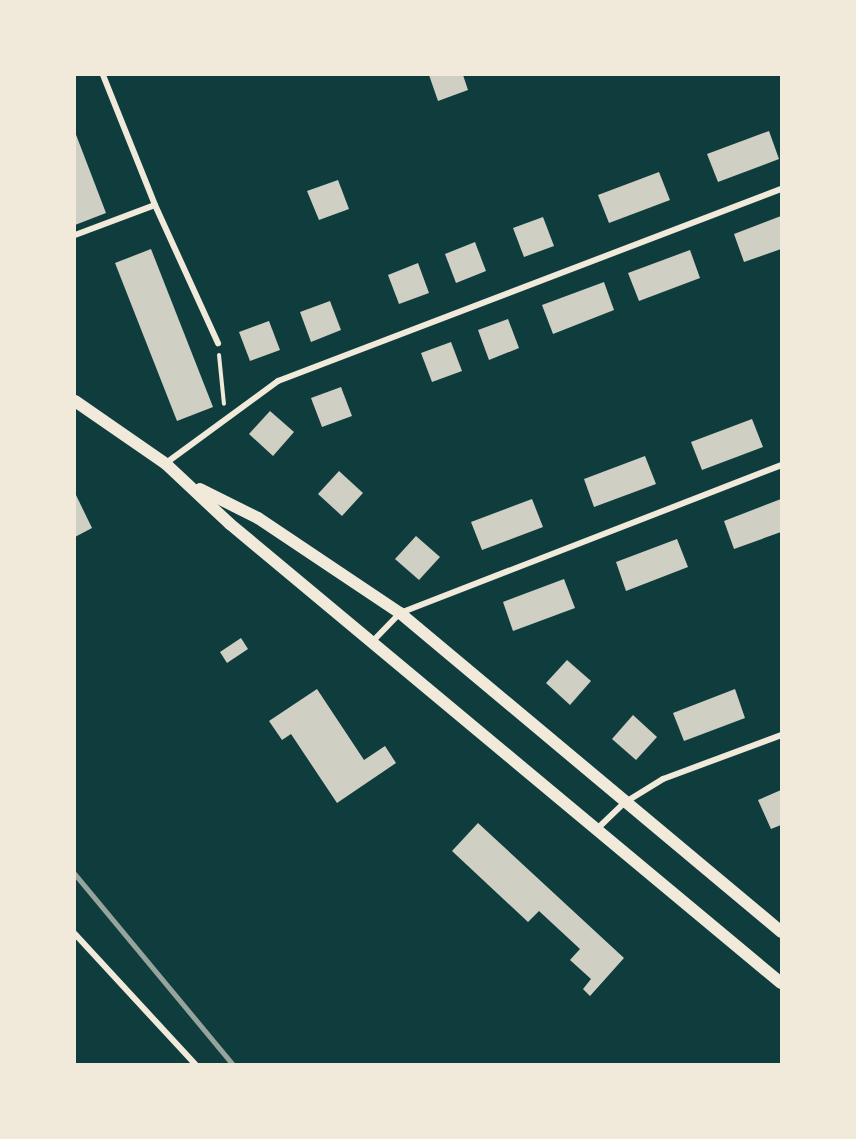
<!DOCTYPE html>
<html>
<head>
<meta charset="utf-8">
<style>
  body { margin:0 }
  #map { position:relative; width:856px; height:1139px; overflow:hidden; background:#0f3d3e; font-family:"Sofia Sans Condensed",sans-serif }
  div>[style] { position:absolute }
  .building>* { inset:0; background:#cfcfc3 }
  .path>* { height:4px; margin:-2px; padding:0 2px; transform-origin:2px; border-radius:2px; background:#f1e9da }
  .minor>* { height:6px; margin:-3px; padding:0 3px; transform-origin:3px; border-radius:3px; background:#f1e9da }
  .secondary>* { height:12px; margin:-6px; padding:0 6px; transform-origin:6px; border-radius:6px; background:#f1e9da }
  .rail>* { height:4.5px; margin:-2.25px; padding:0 2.25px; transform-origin:2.25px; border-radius:2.25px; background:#97a49c }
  span { translate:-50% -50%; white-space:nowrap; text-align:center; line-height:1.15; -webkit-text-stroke:4.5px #f1e9da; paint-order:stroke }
  .frame { position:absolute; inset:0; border:76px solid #f1e9da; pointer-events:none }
</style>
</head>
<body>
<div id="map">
  <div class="building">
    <div style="clip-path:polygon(429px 75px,463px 75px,468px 90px,438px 101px)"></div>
    <div style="clip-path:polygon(769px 131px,779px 159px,718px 182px,707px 154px)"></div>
    <div style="clip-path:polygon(75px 132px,106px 213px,75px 225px)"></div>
    <div style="clip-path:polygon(659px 172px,670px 200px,609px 223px,598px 195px)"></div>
    <div style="clip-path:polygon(338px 180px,349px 209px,319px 220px,307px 191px)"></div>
    <div style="clip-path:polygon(781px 216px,781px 249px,744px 262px,734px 234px)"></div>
    <div style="clip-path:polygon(543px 217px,554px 246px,524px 257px,513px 228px)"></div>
    <div style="clip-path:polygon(475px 242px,486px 271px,456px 283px,445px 254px)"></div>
    <div style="clip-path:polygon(151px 249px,213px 407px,177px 421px,115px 263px)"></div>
    <div style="clip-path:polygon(690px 250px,700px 278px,639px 301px,628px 273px)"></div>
    <div style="clip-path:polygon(418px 263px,429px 293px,399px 304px,388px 275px)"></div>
    <div style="clip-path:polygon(604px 282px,614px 310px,553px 334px,542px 305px)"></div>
    <div style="clip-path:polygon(330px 301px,341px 330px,311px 342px,300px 312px)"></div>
    <div style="clip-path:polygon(508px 319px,519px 348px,489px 360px,478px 330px)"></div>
    <div style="clip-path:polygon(269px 321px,280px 350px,250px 361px,239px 332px)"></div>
    <div style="clip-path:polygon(451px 342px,462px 371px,432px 382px,421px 353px)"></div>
    <div style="clip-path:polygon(341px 387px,352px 416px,322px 427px,311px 398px)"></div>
    <div style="clip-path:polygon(270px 411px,294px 432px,273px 456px,249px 434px)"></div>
    <div style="clip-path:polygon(752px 419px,763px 447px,702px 470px,691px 442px)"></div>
    <div style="clip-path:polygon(645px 456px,656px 484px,594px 507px,584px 479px)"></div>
    <div style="clip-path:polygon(339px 471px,363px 493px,342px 516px,318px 494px)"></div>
    <div style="clip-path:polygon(75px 493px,92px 528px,75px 537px)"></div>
    <div style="clip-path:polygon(532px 499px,543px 527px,482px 550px,471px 522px)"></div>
    <div style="clip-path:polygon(781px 499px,781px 532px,734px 549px,724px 521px)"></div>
    <div style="clip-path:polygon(416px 536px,440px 557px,419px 580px,395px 559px)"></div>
    <div style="clip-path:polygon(677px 539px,688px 567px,626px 591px,616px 562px)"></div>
    <div style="clip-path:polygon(564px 579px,575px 608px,513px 631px,503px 602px)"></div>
    <div style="clip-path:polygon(241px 638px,248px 649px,227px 663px,220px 652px)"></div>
    <div style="clip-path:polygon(567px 660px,591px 681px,570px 705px,546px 683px)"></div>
    <div style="clip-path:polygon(317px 689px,364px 760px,385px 746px,396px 763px,337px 803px,291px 734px,282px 740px,269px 721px)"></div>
    <div style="clip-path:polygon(735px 689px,745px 718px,684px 741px,673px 713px)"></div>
    <div style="clip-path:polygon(633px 715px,657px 737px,636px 760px,612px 739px)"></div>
    <div style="clip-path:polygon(781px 790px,781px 825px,771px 829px,758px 800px)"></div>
    <div style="clip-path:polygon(478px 823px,624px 958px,590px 996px,583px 989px,591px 979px,570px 960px,580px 949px,539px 911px,528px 922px,452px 851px)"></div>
  </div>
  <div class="path">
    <div style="left:219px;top:355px;width:49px;rotate:84.2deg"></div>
  </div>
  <div class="minor">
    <div style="left:103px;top:75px;width:140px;rotate:68.2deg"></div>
    <div style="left:75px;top:235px;width:85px;rotate:-20.6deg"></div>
    <div style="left:155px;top:205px;width:152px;rotate:65.5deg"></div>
    <div style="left:166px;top:463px;width:139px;rotate:-36.2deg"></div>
    <div style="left:278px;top:381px;width:538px;rotate:-20.89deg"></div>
    <div style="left:372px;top:642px;width:40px;rotate:-46deg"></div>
    <div style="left:400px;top:613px;width:409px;rotate:-21.2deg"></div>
    <div style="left:597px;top:829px;width:37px;rotate:-44deg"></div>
    <div style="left:624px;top:803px;width:46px;rotate:-31.6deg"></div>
    <div style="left:663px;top:779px;width:126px;rotate:-20.4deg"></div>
    <div style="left:75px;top:934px;width:177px;rotate:47.3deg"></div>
  </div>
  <div class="secondary">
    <div style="left:75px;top:401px;width:111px;rotate:34.7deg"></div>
    <div style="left:166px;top:464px;width:88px;rotate:43.2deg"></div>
    <div style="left:230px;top:524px;width:717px;rotate:39.8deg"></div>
    <div style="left:200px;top:489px;width:65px;rotate:26.6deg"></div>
    <div style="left:258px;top:518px;width:171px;rotate:33.8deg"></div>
    <div style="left:400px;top:613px;width:497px;rotate:39.9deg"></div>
  </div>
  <div class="rail">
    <div style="left:75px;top:874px;width:247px;rotate:50.3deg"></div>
  </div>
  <div class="frame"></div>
</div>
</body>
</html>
